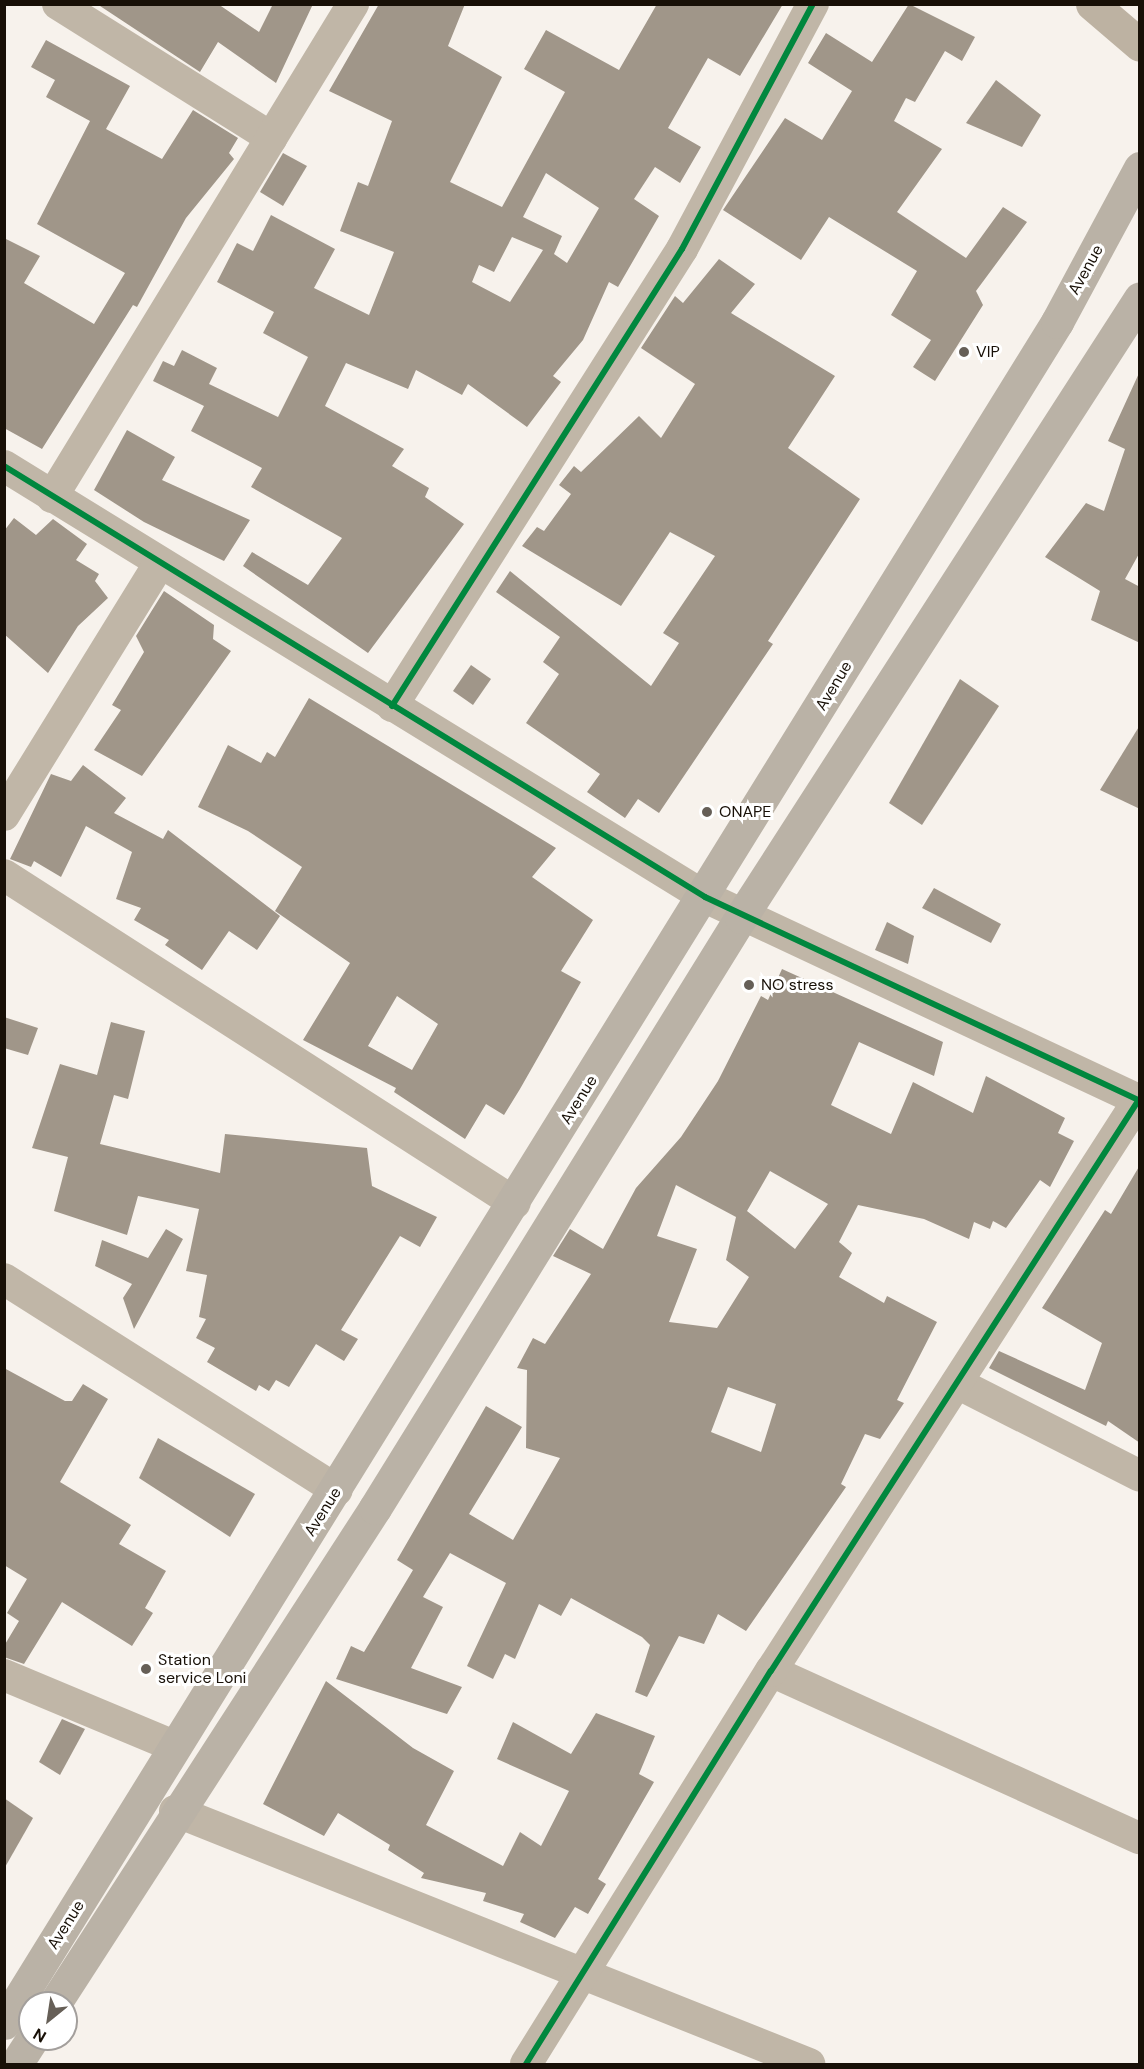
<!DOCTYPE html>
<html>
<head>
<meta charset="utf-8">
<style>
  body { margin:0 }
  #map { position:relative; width:1144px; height:2069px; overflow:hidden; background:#f7f2ec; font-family:"DM Sans",sans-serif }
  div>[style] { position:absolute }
  .building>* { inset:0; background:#a09689 }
  .minor>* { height:32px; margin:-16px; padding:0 16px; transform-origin:16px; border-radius:16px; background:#c0b6a7 }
  .secondary>* { height:33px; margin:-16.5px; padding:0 16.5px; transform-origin:16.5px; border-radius:16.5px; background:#bdb2a2 }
  .trunk>* { height:33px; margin:-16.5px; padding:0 16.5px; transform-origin:16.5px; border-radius:16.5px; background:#bab2a6 }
  .cycleway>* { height:6px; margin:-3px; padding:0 3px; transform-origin:3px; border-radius:3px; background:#00873e }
  .dots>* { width:16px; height:16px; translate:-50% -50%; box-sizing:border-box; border:3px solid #fff; border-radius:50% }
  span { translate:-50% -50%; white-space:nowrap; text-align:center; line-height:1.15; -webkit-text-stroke:6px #fff; paint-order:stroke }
  .street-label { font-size:16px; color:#181007 }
  .poi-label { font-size:16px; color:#181007 }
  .left { translate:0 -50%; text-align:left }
  .frame { position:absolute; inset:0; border:6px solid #181007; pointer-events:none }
  .north { position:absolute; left:18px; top:1991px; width:60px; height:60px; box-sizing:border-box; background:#fff; border:2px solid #a39f9c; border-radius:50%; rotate:210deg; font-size:16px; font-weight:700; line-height:24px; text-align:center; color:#181007 }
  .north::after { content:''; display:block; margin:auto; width:21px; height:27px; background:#665f57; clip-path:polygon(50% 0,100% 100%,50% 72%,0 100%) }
</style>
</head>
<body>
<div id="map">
  <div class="building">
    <div style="clip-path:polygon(97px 4px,218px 4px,259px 32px,273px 4px,313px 4px,276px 83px,218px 42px,200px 72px)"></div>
    <div style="clip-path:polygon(evenodd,379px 4px,465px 4px,448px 46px,502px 77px,450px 182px,502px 207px,565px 92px,524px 69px,546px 30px,619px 70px,657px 4px,783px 4px,740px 76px,708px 58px,668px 128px,701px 147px,680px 183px,655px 167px,634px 199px,659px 216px,618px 287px,609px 282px,583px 340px,553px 376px,561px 382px,527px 427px,468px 384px,462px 395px,416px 370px,408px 389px,346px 363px,325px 406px,404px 449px,392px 466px,429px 488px,425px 497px,464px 524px,368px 653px,243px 566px,252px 552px,308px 585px,342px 538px,251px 487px,262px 468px,191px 431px,204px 406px,153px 381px,163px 361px,174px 366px,182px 350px,217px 368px,209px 384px,278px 417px,308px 357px,263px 333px,274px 312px,217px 282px,237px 243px,253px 251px,271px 215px,335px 249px,314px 288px,369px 315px,394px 252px,340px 231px,358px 182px,368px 186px,392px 121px,329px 91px,379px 4px,546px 173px,599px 208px,567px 263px,554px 254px,562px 236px,523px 217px,546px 173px,379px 4px,512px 237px,543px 250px,510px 302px,472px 282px,479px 265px,494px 272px,512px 237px)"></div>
    <div style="clip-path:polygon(909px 4px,975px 37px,962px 61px,945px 51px,915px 102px,906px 98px,894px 121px,942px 149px,897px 212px,966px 258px,1003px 207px,1027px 222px,976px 291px,983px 305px,935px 381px,913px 367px,931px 340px,891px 315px,917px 271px,829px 217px,801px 260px,723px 210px,785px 118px,822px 140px,852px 91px,808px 63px,826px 33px,872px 62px)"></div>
    <div style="clip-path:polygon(46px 40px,130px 86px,106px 129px,162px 159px,193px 110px,238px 138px,229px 153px,234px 159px,186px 218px,137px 307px,133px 305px,42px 449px,4px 428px,4px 238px,40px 256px,24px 283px,94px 324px,125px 273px,37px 224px,90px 121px,46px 97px,55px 80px,31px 67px)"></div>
    <div style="clip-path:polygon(996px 80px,1041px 115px,1022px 147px,966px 123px)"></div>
    <div style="clip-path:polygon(283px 153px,307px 166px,283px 206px,260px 192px)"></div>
    <div style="clip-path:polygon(719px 259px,755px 284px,731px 313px,835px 376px,788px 448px,860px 499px,768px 641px,773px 644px,659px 813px,638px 799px,625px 818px,587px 792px,600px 774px,526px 723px,559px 674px,543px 662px,560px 637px,496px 592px,510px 571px,651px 686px,679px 643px,663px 633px,715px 556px,670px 532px,621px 606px,522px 546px,537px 527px,544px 531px,571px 494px,559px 485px,574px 466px,581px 472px,639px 416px,661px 438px,695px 384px,641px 348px,675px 296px,683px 303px)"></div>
    <div style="clip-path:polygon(1140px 371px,1140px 552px,1125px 579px,1140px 587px,1140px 643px,1091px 620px,1100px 591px,1045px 557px,1086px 503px,1104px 511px,1125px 449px,1108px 441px)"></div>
    <div style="clip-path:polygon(127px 430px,175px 457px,162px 480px,250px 520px,224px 561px,144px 522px,94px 490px)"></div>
    <div style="clip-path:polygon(14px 518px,36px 535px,53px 519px,87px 544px,76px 560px,99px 574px,95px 581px,108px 598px,78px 626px,48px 673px,4px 634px,4px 531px)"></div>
    <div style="clip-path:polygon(164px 591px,214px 625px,213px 639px,231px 651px,142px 776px,94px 750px,121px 710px,112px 705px,144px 652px,136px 636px)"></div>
    <div style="clip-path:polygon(471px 665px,491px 679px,473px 705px,453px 691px)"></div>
    <div style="clip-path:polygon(960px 679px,999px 706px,922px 825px,889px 803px)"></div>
    <div style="clip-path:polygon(evenodd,309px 698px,556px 848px,532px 877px,593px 920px,561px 971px,581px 982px,520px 1089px,504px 1115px,486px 1104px,465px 1139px,394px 1092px,396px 1088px,303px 1040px,350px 963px,275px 911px,302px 867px,248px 831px,198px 807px,228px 745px,261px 763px,267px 752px,275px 757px,309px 698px,397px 996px,438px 1024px,412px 1070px,368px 1046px,397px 996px)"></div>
    <div style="clip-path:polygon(1140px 725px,1140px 809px,1100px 790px)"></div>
    <div style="clip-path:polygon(83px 765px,126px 798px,114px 813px,163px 839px,168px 830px,280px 916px,257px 950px,229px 931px,202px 970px,165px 945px,169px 940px,134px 920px,141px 908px,116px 899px,132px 852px,86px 826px,61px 877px,34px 861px,31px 867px,10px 859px,51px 774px,71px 781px)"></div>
    <div style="clip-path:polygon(934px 888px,1001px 924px,991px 943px,922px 908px)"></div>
    <div style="clip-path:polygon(887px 922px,914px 936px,908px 964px,875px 950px)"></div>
    <div style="clip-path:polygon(evenodd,782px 969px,943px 1042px,934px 1076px,859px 1042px,831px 1105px,891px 1134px,913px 1082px,973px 1113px,986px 1076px,1065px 1118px,1058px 1133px,1074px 1141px,1050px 1187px,1040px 1180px,1006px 1228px,993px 1221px,990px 1229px,974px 1222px,969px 1239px,924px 1219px,858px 1205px,839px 1242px,852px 1253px,839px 1277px,884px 1303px,887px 1296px,937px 1322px,897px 1400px,904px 1403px,880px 1439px,865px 1434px,841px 1484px,846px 1487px,746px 1631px,718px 1614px,704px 1644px,679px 1636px,647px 1697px,635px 1692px,650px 1645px,642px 1637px,571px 1598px,561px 1616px,539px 1604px,515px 1659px,505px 1654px,493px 1679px,467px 1666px,506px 1583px,450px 1553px,423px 1597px,443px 1607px,411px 1668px,462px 1687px,447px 1714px,336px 1679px,351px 1646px,364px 1652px,413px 1570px,397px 1560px,486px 1406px,522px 1427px,469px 1514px,513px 1540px,560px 1458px,526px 1448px,527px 1370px,517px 1368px,533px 1338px,545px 1344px,591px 1274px,553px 1256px,570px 1229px,603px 1249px,636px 1188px,681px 1137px,718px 1081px,761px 996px,768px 1000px,782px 969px,770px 1171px,828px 1204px,795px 1249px,747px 1211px,770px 1171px,782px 969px,676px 1185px,736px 1217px,726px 1260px,749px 1277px,717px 1328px,669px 1322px,697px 1249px,657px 1236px,676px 1185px,782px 969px,728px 1387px,776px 1404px,761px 1452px,711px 1432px,728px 1387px)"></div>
    <div style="clip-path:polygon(4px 1017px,38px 1028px,28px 1055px,4px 1048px)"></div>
    <div style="clip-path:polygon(111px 1022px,145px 1031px,128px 1099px,114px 1095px,100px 1144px,220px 1173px,225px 1134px,367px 1148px,372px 1186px,437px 1217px,420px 1247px,400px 1236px,341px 1330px,358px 1339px,344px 1361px,316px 1344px,289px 1387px,276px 1380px,269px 1391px,259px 1385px,256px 1391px,207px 1362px,215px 1348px,196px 1338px,206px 1319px,199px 1317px,207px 1275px,186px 1271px,199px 1209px,138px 1196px,127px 1235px,54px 1211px,68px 1157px,32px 1148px,60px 1064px,97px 1075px)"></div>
    <div style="clip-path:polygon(1140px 1165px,1140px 1443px,1108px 1421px,1106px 1426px,989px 1368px,999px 1351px,1085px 1390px,1102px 1343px,1042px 1308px,1105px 1210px,1111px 1214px)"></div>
    <div style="clip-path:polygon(166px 1229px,183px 1239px,134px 1329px,123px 1298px,132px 1284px,95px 1266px,102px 1240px,148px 1258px)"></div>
    <div style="clip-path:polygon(4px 1368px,65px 1401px,72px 1401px,83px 1384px,108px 1399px,60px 1482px,131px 1525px,119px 1544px,166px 1571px,145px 1608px,153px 1613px,132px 1646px,62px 1602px,24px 1664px,4px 1657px,4px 1646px,19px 1621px,7px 1613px,27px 1579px,4px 1565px)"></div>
    <div style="clip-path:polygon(158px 1438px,255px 1494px,230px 1537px,139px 1478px)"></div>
    <div style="clip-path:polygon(326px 1681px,413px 1748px,454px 1771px,426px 1825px,503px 1866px,520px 1832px,541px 1846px,569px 1791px,497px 1759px,513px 1722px,571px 1754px,596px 1713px,655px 1736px,639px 1774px,654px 1782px,598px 1879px,606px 1884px,588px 1914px,575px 1907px,555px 1938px,520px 1922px,524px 1914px,483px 1901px,486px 1893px,421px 1878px,424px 1873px,388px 1850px,390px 1845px,338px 1813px,324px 1836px,263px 1804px)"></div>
    <div style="clip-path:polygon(62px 1719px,85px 1729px,60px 1775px,39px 1762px)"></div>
    <div style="clip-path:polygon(4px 1798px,33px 1818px,4px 1869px)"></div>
  </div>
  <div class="minor">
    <div style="left:58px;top:4px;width:252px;rotate:32.1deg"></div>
    <div style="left:4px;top:466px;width:823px;rotate:31.58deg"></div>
    <div style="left:705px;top:897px;width:480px;rotate:25.1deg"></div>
    <div style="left:52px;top:497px;width:578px;rotate:-58.59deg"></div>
    <div style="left:392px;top:706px;width:541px;rotate:-57.6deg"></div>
    <div style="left:682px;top:249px;width:278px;rotate:-61.9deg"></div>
    <div style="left:4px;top:815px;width:295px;rotate:-58.3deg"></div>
    <div style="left:4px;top:875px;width:607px;rotate:32.7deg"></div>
    <div style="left:4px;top:1279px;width:394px;rotate:32.4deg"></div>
    <div style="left:957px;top:1383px;width:205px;rotate:26.9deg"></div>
    <div style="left:771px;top:1671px;width:405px;rotate:24.4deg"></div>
    <div style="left:4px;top:1675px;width:186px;rotate:22.7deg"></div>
    <div style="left:175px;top:1811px;width:683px;rotate:21.75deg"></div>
    <div style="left:526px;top:2064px;width:463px;rotate:-58.1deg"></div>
    <div style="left:771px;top:1671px;width:678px;rotate:-57.22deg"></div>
  </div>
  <div class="secondary">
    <div style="left:1092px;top:4px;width:63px;rotate:40.5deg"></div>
  </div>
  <div class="trunk">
    <div style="left:55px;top:2003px;width:589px;rotate:-57.12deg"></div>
    <div style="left:375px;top:1508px;width:695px;rotate:-58.23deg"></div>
    <div style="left:741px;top:917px;width:736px;rotate:-57.19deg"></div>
    <div style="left:4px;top:2023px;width:2001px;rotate:-58.24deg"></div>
    <div style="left:1057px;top:322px;width:175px;rotate:-61.7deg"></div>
    <div style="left:16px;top:2064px;width:30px;rotate:-57deg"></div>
  </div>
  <div class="cycleway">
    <div style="left:4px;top:466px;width:823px;rotate:31.58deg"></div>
    <div style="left:705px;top:897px;width:480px;rotate:25.1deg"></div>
    <div style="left:392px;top:706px;width:541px;rotate:-57.6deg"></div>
    <div style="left:682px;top:249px;width:278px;rotate:-61.9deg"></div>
    <div style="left:526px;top:2064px;width:463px;rotate:-58.1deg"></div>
    <div style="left:771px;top:1671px;width:678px;rotate:-57.22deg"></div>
  </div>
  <div class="dots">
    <div style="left:964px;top:352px;background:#665f57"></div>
    <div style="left:707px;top:812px;background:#665f57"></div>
    <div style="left:749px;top:985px;background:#665f57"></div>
    <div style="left:146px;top:1669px;background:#665f57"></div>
  </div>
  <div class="street-label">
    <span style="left:1086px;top:270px;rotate:-61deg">Avenue</span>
    <span style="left:834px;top:686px;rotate:-59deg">Avenue</span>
    <span style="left:579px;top:1100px;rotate:-58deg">Avenue</span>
    <span style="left:323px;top:1512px;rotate:-58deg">Avenue</span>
    <span style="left:66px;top:1925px;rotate:-58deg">Avenue</span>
  </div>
  <div class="poi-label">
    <span class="left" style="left:976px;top:352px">VIP</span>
    <span class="left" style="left:719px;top:812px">ONAPE</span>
    <span class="left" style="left:761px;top:985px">NO stress</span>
    <span class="left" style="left:158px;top:1669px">Station<br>service Loni</span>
  </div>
  <div class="frame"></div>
  <div class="north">N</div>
</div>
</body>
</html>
